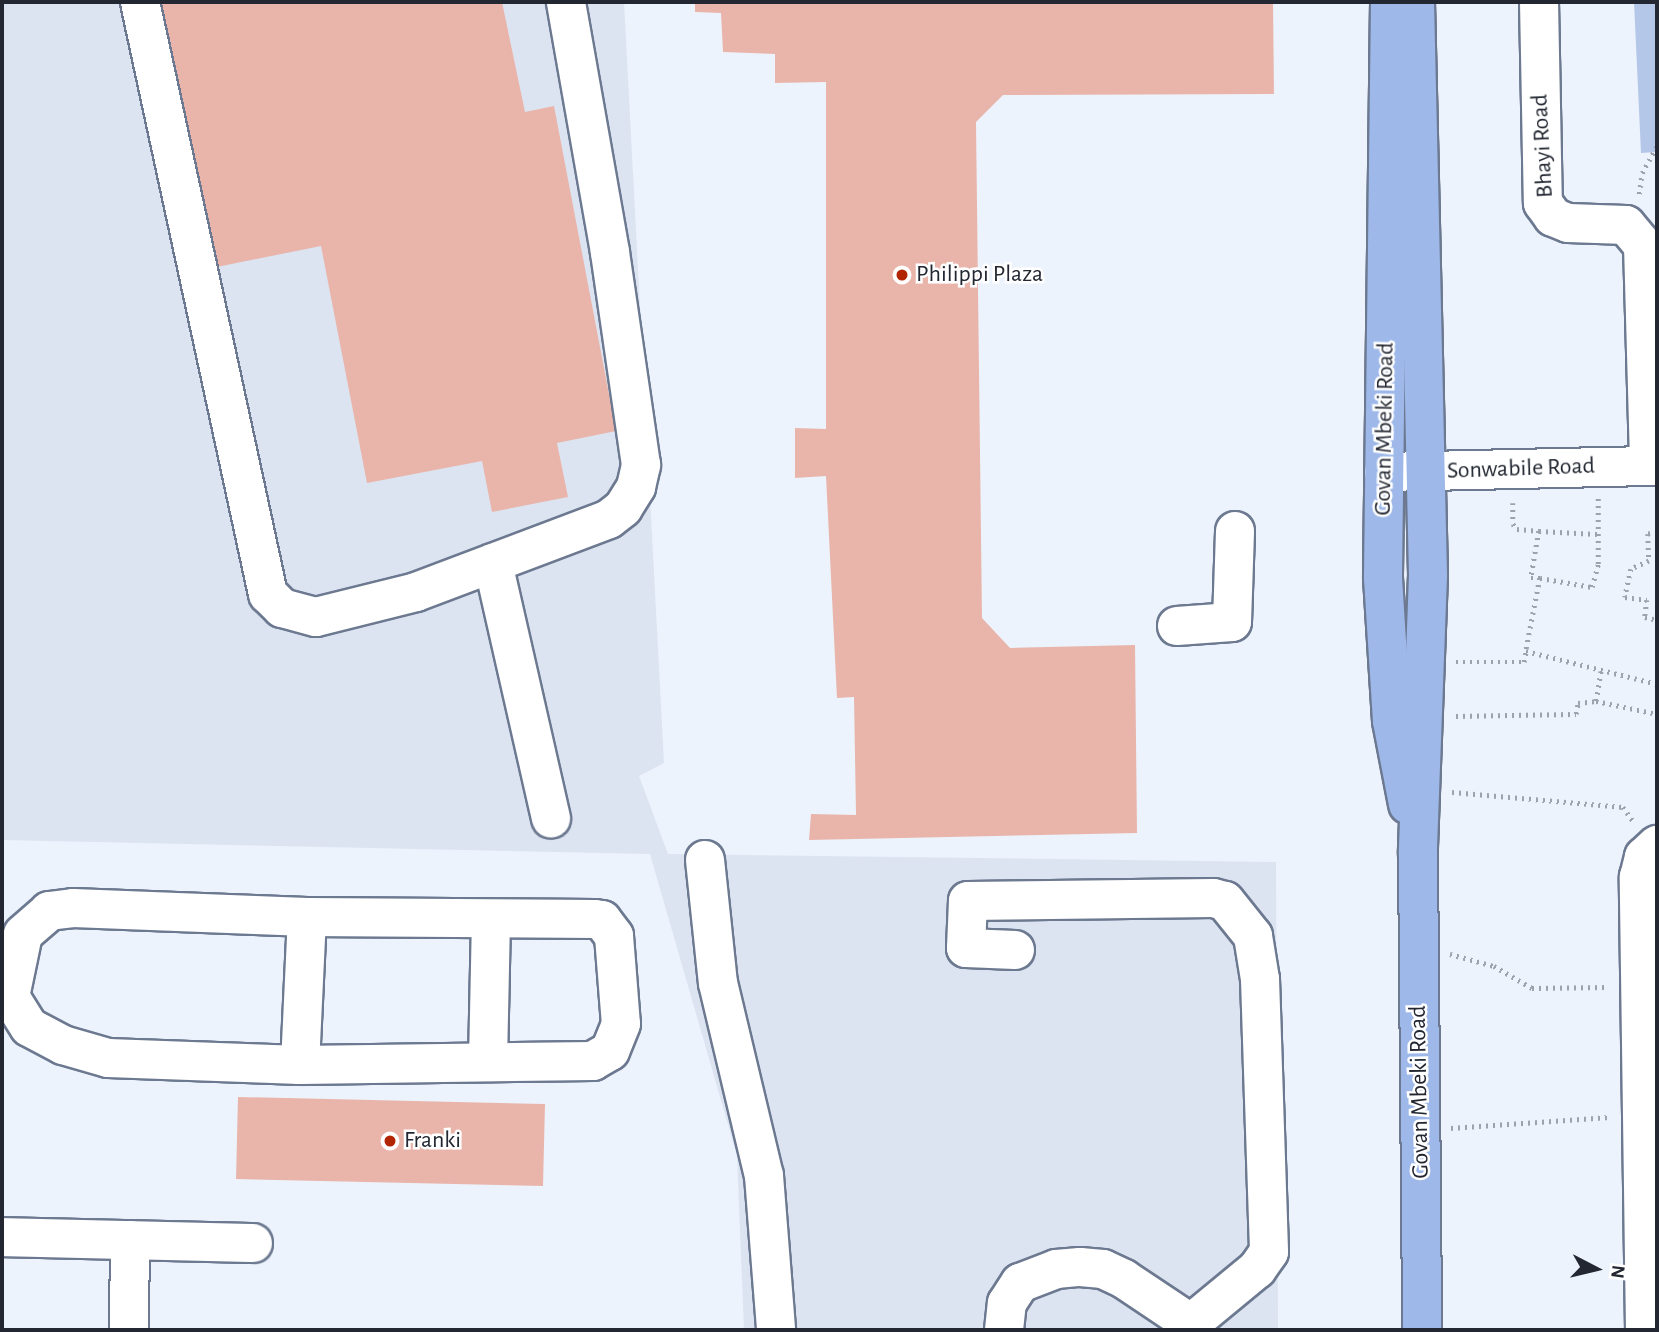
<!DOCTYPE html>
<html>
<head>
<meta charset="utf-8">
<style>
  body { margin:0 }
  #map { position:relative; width:1659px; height:1332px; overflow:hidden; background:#edf3fd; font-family:"Alegreya Sans",sans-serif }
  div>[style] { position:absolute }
  .built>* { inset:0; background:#dde4f1 }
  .green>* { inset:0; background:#b4c7e8 }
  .building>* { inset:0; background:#e9b5aa }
  .path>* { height:4.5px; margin-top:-2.25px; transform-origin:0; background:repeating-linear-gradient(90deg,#9da3ad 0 2px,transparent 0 7px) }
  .roads { filter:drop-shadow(2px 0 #6c7990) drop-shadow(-2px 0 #6c7990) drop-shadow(0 2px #6c7990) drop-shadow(0 -2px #6c7990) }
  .minor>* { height:38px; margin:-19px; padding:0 19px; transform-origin:19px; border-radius:19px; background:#fff }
  .major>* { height:38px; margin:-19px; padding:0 19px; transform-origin:19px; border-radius:19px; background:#9eb9e9 }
  .dots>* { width:19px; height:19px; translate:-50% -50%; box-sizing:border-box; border:4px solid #fff; border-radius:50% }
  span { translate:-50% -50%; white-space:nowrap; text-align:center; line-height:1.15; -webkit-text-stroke:5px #fff; paint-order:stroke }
  .street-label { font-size:24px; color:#222731 }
  .poi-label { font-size:24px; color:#222731 }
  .left { translate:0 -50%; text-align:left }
  .frame { position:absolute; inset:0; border:4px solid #222731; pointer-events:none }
  .north { position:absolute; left:1561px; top:1234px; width:70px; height:70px; -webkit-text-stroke:5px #fff; paint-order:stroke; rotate:97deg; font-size:19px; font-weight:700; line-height:28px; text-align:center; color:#222731 }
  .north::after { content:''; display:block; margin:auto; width:24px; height:32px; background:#222731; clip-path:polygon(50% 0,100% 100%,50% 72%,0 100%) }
</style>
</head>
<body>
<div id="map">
  <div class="built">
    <div style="clip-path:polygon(2px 2px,624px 2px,664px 763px,639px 776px,668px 854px,1276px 862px,1278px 1330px,744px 1330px,737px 1156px,650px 854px,2px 840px)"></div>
  </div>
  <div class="green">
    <div style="clip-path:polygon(1634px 2px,1657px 2px,1657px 152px,1641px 153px)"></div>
  </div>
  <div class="building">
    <div style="clip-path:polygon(155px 2px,502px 2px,525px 112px,554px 106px,616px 431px,557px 443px,568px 497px,492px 512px,482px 461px,367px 483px,321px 246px,207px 269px)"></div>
    <div style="clip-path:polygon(695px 2px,1273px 2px,1274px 94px,1003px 95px,976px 122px,982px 618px,1010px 648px,1135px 645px,1137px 833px,809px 840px,811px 814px,856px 815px,854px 697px,837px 698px,826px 476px,795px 478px,795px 428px,826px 429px,826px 82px,775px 83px,775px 54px,723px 52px,721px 13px,695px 12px)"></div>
    <div style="clip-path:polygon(238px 1097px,545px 1104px,543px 1186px,236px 1179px)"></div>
  </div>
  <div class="path">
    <div style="left:1639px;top:194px;width:21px;rotate:-82deg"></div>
    <div style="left:1642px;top:173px;width:31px;rotate:-61deg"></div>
    <div style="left:1513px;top:503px;width:21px;rotate:90deg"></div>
    <div style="left:1513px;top:524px;width:6px;rotate:51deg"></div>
    <div style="left:1517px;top:529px;width:22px;rotate:5deg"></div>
    <div style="left:1539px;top:531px;width:48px;rotate:99.7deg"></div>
    <div style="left:1531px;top:578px;width:9px"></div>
    <div style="left:1540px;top:578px;width:74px;rotate:100.9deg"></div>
    <div style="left:1526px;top:651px;width:135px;rotate:14.1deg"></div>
    <div style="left:1539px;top:531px;width:58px;rotate:3deg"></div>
    <div style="left:1657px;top:533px;width:9px;rotate:174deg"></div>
    <div style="left:1648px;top:534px;width:27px;rotate:88deg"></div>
    <div style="left:1649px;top:561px;width:20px;rotate:156deg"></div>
    <div style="left:1631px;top:569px;width:29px;rotate:102deg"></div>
    <div style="left:1625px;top:597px;width:22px;rotate:8deg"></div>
    <div style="left:1647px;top:600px;width:17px;rotate:97deg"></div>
    <div style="left:1645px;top:617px;width:12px;rotate:14deg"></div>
    <div style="left:1540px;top:578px;width:53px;rotate:9.8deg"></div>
    <div style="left:1592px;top:587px;width:24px;rotate:-75deg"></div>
    <div style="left:1598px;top:564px;width:66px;rotate:-90deg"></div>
    <div style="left:1456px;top:662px;width:68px"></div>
    <div style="left:1524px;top:662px;width:11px;rotate:-80deg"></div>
    <div style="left:1596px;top:701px;width:30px;rotate:-81deg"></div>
    <div style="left:1456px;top:716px;width:120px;rotate:-1deg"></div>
    <div style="left:1576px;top:714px;width:11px;rotate:-80deg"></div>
    <div style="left:1578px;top:703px;width:18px;rotate:-6deg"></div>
    <div style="left:1596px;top:701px;width:62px;rotate:12deg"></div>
    <div style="left:1452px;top:792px;width:172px;rotate:5deg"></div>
    <div style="left:1623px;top:807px;width:19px;rotate:54deg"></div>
    <div style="left:1450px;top:954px;width:46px;rotate:15.3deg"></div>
    <div style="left:1494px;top:966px;width:44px;rotate:30.1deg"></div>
    <div style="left:1532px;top:988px;width:76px;rotate:-0.8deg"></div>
    <div style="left:1451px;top:1128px;width:159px;rotate:-4deg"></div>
  </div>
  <div class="roads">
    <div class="minor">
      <div style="left:140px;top:2px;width:606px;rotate:77.8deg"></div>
      <div style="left:268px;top:594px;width:20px;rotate:45deg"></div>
      <div style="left:282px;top:608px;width:35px;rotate:15deg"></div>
      <div style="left:316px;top:617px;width:103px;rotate:-14deg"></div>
      <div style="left:416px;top:592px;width:206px;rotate:-20.7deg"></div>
      <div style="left:609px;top:519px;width:18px;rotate:-38deg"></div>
      <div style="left:623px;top:508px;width:25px;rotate:-58deg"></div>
      <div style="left:636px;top:487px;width:23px;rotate:-77deg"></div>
      <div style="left:641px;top:465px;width:215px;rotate:-98.3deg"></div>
      <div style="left:610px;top:252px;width:254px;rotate:-100deg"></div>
      <div style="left:1539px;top:2px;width:201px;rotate:88.9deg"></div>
      <div style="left:1543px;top:203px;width:17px;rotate:54deg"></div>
      <div style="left:1553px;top:217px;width:16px;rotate:22deg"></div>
      <div style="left:1568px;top:223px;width:58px;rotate:2deg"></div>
      <div style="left:1626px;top:225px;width:26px;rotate:50deg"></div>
      <div style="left:1643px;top:245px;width:221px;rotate:88.4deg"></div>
      <div style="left:1384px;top:472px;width:273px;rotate:-1.3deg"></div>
      <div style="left:493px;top:563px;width:262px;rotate:77.2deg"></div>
      <div style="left:1177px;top:626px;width:55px;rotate:-4.2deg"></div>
      <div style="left:1232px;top:622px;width:91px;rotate:-88.1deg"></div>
      <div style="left:705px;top:860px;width:124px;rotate:84deg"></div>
      <div style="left:718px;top:983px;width:198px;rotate:76.6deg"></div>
      <div style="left:764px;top:1176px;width:154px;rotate:85.5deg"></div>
      <div style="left:73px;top:908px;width:234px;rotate:2.2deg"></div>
      <div style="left:307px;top:917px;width:288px;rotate:0.4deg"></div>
      <div style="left:595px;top:919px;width:7px;rotate:8deg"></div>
      <div style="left:602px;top:920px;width:20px;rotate:53deg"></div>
      <div style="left:614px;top:936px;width:88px;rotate:85.5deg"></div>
      <div style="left:621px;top:1024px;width:29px;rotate:112deg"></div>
      <div style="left:610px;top:1051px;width:20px;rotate:150deg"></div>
      <div style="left:593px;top:1061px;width:293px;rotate:179.2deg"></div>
      <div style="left:300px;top:1065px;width:192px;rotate:-177.9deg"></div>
      <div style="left:108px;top:1058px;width:47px;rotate:-163.9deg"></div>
      <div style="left:63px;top:1045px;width:38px;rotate:-152deg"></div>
      <div style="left:29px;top:1027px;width:36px;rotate:-122deg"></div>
      <div style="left:10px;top:997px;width:64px;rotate:-78.3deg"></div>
      <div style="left:23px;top:934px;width:35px;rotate:-41deg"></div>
      <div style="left:49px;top:911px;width:24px;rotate:-7deg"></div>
      <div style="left:1015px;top:950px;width:49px;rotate:-177.7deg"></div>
      <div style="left:966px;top:948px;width:47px;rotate:-87.6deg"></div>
      <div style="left:968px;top:901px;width:245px;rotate:-0.7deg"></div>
      <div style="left:1213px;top:898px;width:12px;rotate:14deg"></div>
      <div style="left:1225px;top:901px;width:45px;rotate:51.3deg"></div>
      <div style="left:1253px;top:936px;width:44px;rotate:80.8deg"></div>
      <div style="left:1260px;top:979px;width:273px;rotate:88.1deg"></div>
      <div style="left:1269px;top:1252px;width:21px;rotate:125deg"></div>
      <div style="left:1257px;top:1269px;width:96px;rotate:140.5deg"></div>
      <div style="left:488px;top:1062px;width:141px;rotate:-88.8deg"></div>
      <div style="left:300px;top:1065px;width:148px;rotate:-87.3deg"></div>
      <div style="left:2px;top:1237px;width:251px;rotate:1.4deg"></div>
      <div style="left:129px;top:1330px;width:90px;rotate:-89.4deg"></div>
      <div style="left:1004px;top:1330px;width:27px;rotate:-84deg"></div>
      <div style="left:1007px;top:1303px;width:24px;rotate:-57deg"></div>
      <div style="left:1020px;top:1283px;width:39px;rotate:-21deg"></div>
      <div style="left:1056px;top:1269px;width:24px;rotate:-5deg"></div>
      <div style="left:1080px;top:1267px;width:23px;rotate:5deg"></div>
      <div style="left:1103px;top:1269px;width:23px;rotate:25deg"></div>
      <div style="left:1124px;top:1279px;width:79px;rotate:33.7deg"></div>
      <div style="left:1645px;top:1330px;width:453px;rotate:-90.8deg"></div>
      <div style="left:1639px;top:877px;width:21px;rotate:-76deg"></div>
      <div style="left:1644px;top:857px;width:18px;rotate:-43deg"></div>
    </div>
    <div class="major">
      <div style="left:1390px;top:2px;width:576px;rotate:90.7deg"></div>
      <div style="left:1383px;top:578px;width:143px;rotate:86.4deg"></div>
      <div style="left:1392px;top:721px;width:85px;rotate:79.1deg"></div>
      <div style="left:1415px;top:2px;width:573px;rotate:88.7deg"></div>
      <div style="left:1428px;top:575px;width:279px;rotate:92.1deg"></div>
      <div style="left:1418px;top:854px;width:476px;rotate:89.5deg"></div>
    </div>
  </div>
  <div class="dots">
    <div style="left:902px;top:275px;background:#b12503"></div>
    <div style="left:390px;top:1141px;background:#b12503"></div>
  </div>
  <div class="street-label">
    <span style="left:1543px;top:146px;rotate:-93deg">Bhayi Road</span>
    <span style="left:1385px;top:429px;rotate:-89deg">Govan Mbeki Road</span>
    <span style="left:1521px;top:469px;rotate:-2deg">Sonwabile Road</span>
    <span style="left:1420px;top:1092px;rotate:-91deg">Govan Mbeki Road</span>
  </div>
  <div class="poi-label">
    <span class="left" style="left:916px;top:275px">Philippi Plaza</span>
    <span class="left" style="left:404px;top:1141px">Franki</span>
  </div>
  <div class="frame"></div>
  <div class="north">N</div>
</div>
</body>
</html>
